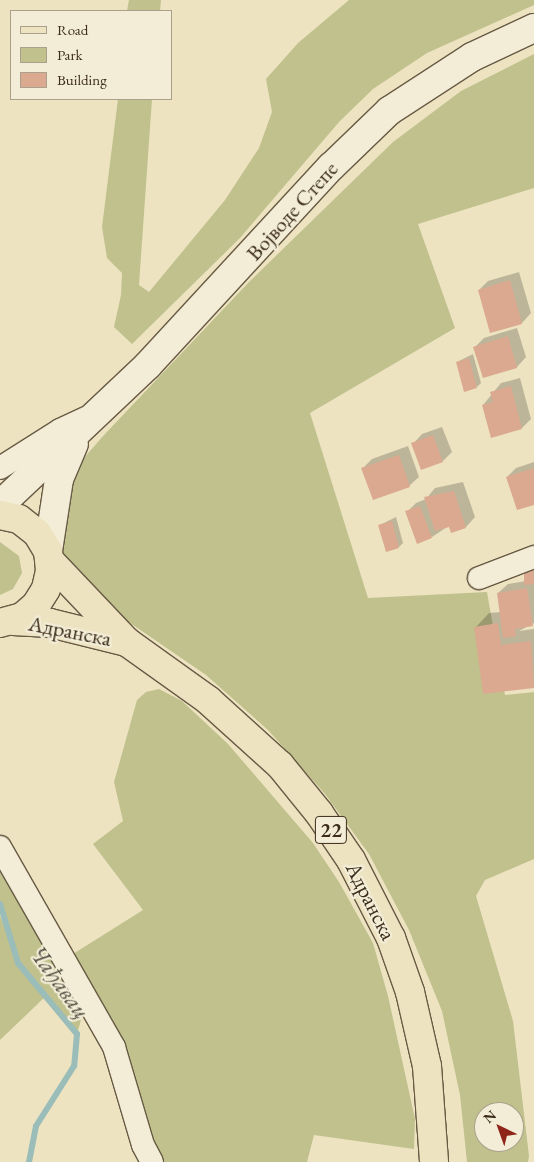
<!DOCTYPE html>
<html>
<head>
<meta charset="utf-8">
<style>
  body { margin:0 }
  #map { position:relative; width:534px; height:1162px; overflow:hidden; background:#ede3c1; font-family:"EB Garamond",serif }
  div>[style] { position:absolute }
  .green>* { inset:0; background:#c0c18d }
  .shadow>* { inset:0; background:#0003 }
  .stream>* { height:6px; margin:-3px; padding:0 3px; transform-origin:3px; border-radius:3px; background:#9abdb9 }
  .building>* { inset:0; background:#dba98f }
  .roads { filter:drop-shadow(1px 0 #685a44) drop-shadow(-1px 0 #685a44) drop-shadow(0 1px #685a44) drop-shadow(0 -1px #685a44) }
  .street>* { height:22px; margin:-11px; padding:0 11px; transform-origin:11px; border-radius:11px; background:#f3edd7 }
  .secondary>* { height:28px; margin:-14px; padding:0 14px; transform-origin:14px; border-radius:14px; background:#f3edd7 }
  .primary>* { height:28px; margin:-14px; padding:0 14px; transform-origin:14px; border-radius:14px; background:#ede3c1 }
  span { translate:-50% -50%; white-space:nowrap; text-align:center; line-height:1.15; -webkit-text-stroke:4.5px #f3edd7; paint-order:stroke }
  .shield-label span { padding:1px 4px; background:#f3edd7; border:1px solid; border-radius:4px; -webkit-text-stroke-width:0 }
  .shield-label { font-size:21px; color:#3c2c1a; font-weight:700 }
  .street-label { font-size:22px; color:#3c2c1a }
  .water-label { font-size:24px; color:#545042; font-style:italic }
  .legend { position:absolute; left:10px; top:10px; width:162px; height:90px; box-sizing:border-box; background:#f3edd7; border:1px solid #aaa08b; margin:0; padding:6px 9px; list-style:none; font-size:15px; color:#3c2c1a }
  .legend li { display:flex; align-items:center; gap:10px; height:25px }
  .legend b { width:25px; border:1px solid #aaa08b }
  .north { position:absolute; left:474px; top:1102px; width:50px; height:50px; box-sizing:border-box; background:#f3edd7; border:1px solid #aaa08b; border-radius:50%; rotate:318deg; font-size:14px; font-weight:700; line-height:20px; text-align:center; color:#3c2c1a }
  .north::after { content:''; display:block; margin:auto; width:18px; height:22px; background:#8f2418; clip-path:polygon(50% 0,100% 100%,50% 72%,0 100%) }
</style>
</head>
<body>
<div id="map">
  <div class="green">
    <div style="clip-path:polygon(129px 0,161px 0,160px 11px,127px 11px)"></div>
    <div style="clip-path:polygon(349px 0,534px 0,534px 5px,427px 53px,373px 89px,339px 122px,240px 238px,132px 344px,114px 327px,121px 295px,122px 273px,107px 258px,102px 227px,118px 99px,152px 99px,139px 285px,149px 292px,225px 200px,259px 148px,272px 112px,266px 79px,298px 43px)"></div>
    <div style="clip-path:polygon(evenodd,534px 54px,534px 188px,418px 224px,455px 328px,310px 413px,368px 598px,487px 592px,505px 695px,534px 692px,534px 859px,485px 880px,476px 896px,513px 1021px,529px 1156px,528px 1162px,467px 1162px,460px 1095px,442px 1011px,409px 930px,369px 854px,325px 794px,268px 730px,206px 675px,101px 603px,57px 556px,69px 475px,104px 435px,249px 282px,393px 142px,461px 91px,534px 54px,484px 1112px,514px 1112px,514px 1142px,484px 1142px,484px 1112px)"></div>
    <div style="clip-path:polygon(0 542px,19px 556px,22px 573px,13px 589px,0 595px)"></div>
    <div style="clip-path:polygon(159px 689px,182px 701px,228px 744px,313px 843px,339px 882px,373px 943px,388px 996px,415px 1119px,414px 1149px,314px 1135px,307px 1162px,152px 1162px,87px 999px,77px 1034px,47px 995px,0 1040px,0 916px,15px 953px,0 904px,0 847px,65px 959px,143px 910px,93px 844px,123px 821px,114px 782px,137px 700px,146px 692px)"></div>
  </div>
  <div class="shadow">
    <div style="clip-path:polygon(519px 272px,531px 313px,522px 323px,491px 332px,479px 290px,488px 281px)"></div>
    <div style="clip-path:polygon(517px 328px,526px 357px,517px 367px,483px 377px,475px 347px,484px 338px)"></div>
    <div style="clip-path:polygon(473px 354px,481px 383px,477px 387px,457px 362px)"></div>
    <div style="clip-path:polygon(520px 378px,531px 419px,522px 428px,492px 436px,483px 405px,501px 383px)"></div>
    <div style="clip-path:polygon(442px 427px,452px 452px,443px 461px,413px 444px,422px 434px)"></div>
    <div style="clip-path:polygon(408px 446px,419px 477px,409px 486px,363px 468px,372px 459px)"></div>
    <div style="clip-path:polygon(534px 462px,534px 503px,507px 477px,516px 468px)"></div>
    <div style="clip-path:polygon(463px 482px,475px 517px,466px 527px,450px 525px,432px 537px,407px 512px,416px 503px,426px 499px,435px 488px)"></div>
    <div style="clip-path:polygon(396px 517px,403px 543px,399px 547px,380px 525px)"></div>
    <div style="clip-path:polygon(534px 560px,534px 623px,519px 631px,534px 629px,534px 686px,484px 693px,476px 627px,489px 613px,501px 612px,498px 593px,508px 584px,526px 581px)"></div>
  </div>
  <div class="stream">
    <div style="left:0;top:904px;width:62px;rotate:73deg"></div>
    <div style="left:18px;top:963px;width:92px;rotate:50.3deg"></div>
    <div style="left:77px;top:1034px;width:32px;rotate:95deg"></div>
    <div style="left:74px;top:1066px;width:71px;rotate:122.3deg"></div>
    <div style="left:36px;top:1126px;width:37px;rotate:101deg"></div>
  </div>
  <div class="building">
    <div style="clip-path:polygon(510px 280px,522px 324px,490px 333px,478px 290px)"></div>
    <div style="clip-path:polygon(508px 336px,517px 368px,483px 378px,473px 347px)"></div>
    <div style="clip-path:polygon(469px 358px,477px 388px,464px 392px,456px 362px)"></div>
    <div style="clip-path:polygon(511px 386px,522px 429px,491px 438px,482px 405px,493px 402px,490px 392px)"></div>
    <div style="clip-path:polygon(433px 435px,443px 462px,421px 470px,411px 443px)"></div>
    <div style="clip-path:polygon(399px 455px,410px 487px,373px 500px,361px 468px)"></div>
    <div style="clip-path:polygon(534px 468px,534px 505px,517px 510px,506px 477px)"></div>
    <div style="clip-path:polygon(454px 491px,466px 528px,451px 533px,449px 527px,435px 531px,424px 497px)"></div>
    <div style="clip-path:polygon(420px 506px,432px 538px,417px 544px,405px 511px)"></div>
    <div style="clip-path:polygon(392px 521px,399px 548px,386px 552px,378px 525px)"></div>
    <div style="clip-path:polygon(524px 564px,533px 564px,534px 584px,524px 585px)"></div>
    <div style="clip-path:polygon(527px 588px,533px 626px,515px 629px,516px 636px,503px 638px,497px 593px)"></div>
    <div style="clip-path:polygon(498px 623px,501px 645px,531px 641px,534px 688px,483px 694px,474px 627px)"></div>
  </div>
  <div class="roads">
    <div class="street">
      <div style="left:0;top:468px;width:71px;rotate:-32.3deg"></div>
      <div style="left:60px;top:430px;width:29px;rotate:-25deg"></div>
      <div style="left:479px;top:578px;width:59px;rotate:-20.9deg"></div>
      <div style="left:0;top:847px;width:230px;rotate:60.3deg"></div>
      <div style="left:114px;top:1047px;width:102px;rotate:73.5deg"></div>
      <div style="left:143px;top:1145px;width:19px;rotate:62deg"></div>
    </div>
    <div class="secondary">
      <div style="left:0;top:505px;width:204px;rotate:-43.4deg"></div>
      <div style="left:148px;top:365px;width:270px;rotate:-47.3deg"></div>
      <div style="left:331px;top:167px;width:81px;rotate:-44deg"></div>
      <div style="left:389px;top:111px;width:99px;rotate:-33deg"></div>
      <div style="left:472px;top:57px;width:68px;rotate:-25.1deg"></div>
      <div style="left:48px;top:551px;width:73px;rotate:-81.3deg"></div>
      <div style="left:59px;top:479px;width:38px;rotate:-67deg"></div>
    </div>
    <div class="primary">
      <div style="left:0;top:515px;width:19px;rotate:12deg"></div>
      <div style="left:19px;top:519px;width:23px;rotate:38deg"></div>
      <div style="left:37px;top:533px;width:21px;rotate:59deg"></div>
      <div style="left:48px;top:551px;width:20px;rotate:84deg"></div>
      <div style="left:50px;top:571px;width:18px;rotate:103deg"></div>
      <div style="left:46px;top:589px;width:19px;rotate:122deg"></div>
      <div style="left:36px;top:605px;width:18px;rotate:139deg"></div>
      <div style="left:22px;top:617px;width:23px;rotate:165deg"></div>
      <div style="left:50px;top:561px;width:112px;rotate:46.5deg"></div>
      <div style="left:127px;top:642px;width:100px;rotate:35.6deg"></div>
      <div style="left:208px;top:700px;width:97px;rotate:42.1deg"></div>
      <div style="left:280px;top:765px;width:62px;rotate:50.9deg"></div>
      <div style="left:319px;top:813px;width:57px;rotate:55.8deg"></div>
      <div style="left:351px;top:860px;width:88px;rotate:62.9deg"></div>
      <div style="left:391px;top:938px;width:57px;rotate:70.6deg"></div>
      <div style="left:410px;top:992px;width:76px;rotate:77.1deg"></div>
      <div style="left:427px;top:1066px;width:96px;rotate:85.8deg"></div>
      <div style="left:13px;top:621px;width:37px;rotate:3deg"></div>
      <div style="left:50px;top:623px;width:79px;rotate:13.9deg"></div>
    </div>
  </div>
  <div class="shield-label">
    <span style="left:331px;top:830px">22</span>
  </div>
  <div class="street-label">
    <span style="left:292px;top:211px;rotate:-48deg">Војводе Степе</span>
    <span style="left:70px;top:631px;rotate:11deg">Адранска</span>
    <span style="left:371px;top:901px;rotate:63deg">Адранска</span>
  </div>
  <div class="water-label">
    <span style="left:60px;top:982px;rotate:54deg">Чађавац</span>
  </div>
  <ul class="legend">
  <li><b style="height:6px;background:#ede3c1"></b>Road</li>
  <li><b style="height:14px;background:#c0c18d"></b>Park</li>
  <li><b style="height:14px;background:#dba98f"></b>Building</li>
  </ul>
  <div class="north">N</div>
</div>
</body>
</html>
